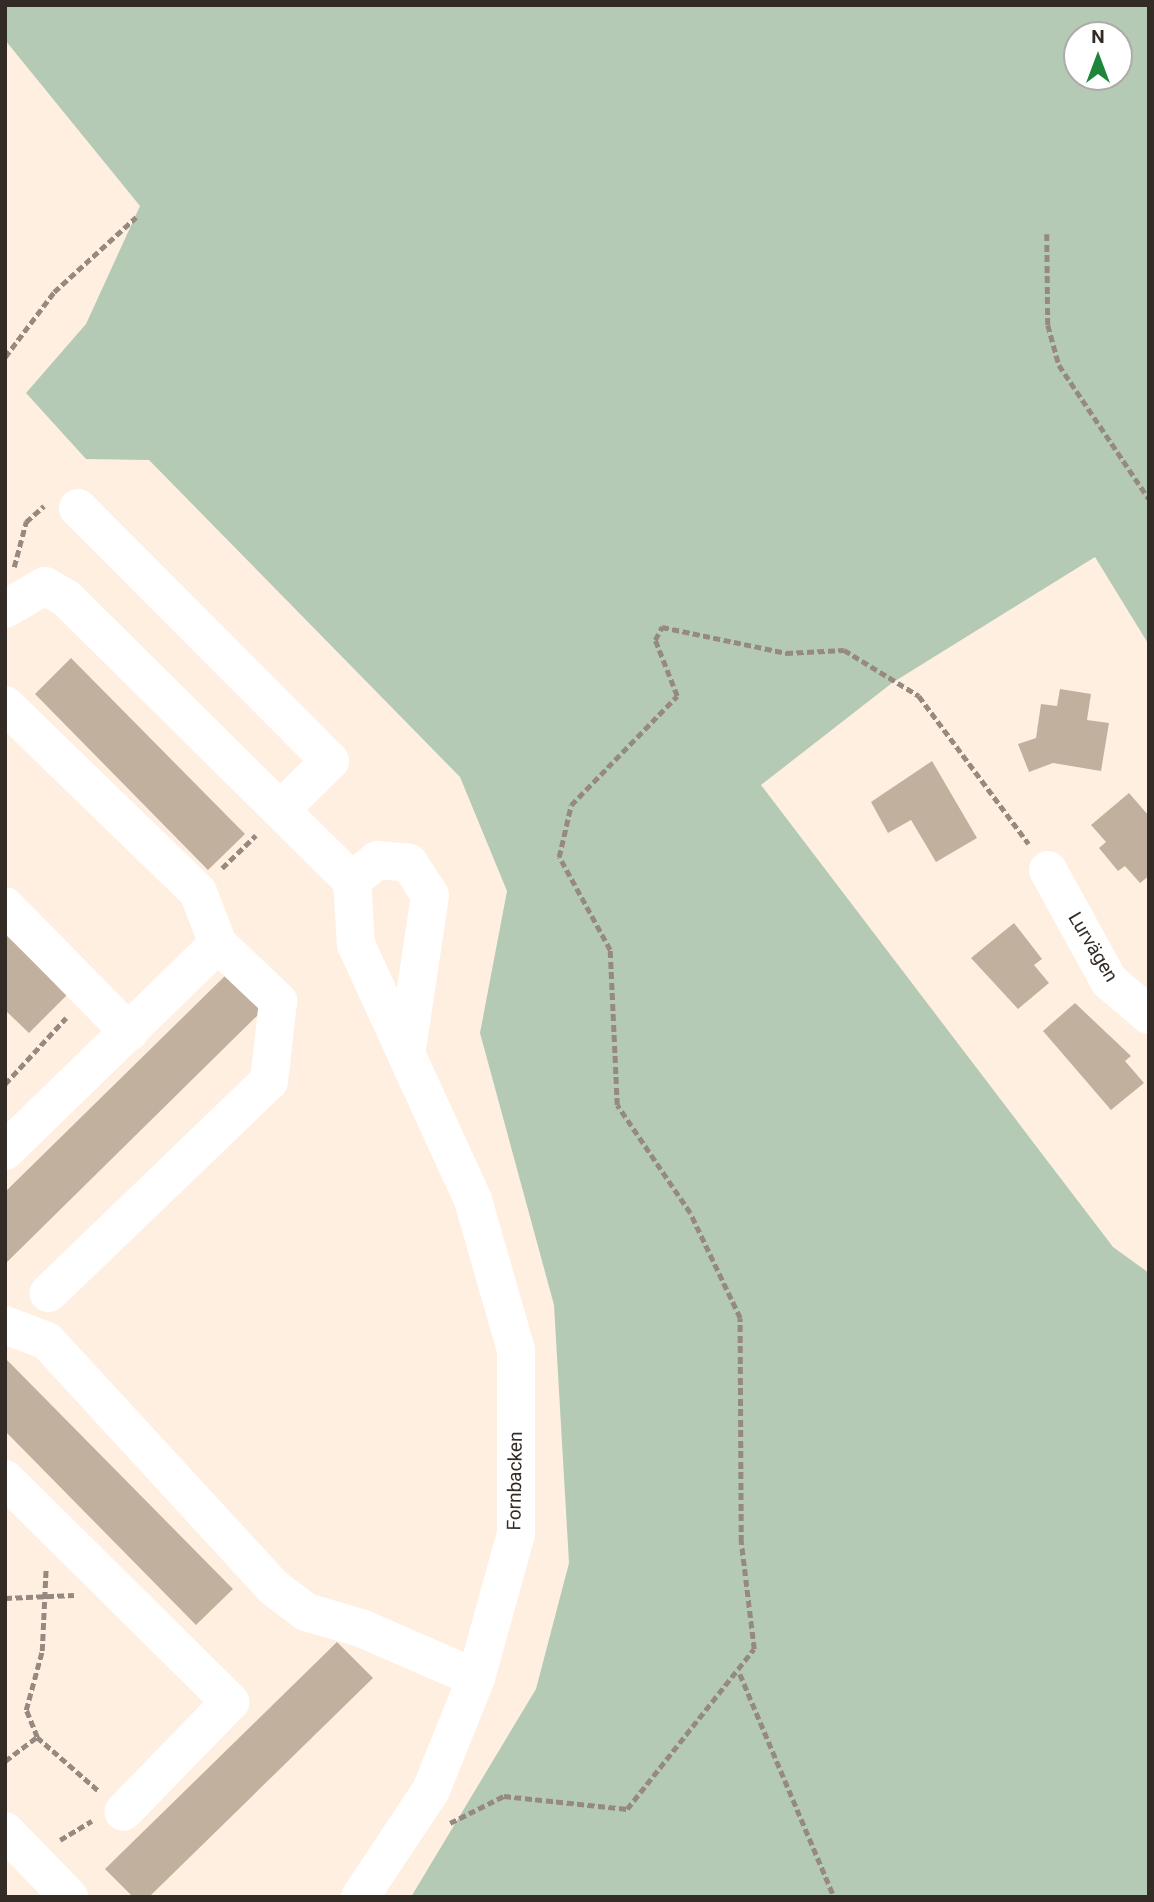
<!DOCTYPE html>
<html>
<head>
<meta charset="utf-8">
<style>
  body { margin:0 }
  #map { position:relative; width:1154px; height:1902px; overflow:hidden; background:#ffefe1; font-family:Roboto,sans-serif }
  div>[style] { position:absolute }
  .green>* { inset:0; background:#b4cab5 }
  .building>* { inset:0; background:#c2b09f }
  .path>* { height:4.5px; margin-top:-2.25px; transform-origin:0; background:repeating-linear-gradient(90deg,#968a80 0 7px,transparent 0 10.5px) }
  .minor>* { height:38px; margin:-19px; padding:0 19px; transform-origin:19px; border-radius:19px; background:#fff }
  span { translate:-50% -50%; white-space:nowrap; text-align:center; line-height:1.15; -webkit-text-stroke:6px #fff; paint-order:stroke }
  .street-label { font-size:19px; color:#332b25 }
  .frame { position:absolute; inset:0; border:7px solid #332b25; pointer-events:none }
  .north { position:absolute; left:1063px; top:21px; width:70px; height:70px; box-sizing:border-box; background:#fff; border:2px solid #adaaa8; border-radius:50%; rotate:0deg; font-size:19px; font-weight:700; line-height:28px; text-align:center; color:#332b25 }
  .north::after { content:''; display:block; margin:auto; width:24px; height:32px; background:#1e853a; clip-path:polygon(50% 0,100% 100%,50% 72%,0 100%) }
</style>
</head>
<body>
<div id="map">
  <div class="green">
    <div style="clip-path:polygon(evenodd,5px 5px,1149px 5px,1149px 645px,1095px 557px,892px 683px,761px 785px,1113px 1247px,1149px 1273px,1149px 1897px,411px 1897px,536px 1689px,569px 1563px,554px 1305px,480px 1033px,507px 891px,460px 777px,149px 460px,86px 459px,26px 393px,86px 324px,140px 206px,5px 40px,5px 5px,1077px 35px,1119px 35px,1119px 77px,1077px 77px,1077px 35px)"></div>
  </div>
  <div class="building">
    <div style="clip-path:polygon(71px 658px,245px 834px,208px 870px,35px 694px)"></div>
    <div style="clip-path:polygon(1060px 689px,1091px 694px,1087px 720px,1109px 723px,1101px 771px,1053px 763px,1029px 772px,1018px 744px,1036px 738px,1041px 704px,1057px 706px)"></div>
    <div style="clip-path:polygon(932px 761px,977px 838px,936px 862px,911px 820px,888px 833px,871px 802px)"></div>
    <div style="clip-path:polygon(1129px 793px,1149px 816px,1149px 876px,1140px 883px,1125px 866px,1118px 871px,1099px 848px,1106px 842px,1091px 825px)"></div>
    <div style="clip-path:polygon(1014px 923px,1042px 959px,1034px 965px,1049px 983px,1018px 1009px,971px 958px)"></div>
    <div style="clip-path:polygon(5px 934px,67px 995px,29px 1033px,5px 1010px)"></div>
    <div style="clip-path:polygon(229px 972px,265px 1008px,5px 1264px,5px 1192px)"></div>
    <div style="clip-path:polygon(1075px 1003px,1131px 1056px,1125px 1061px,1144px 1083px,1111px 1110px,1043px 1031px)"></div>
    <div style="clip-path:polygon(5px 1358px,233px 1589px,196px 1625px,5px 1431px)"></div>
    <div style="clip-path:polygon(337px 1642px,373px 1678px,149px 1897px,133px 1897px,105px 1869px)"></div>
  </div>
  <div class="path">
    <div style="left:1047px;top:234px;width:91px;rotate:89.4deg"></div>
    <div style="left:1048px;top:325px;width:41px;rotate:74.6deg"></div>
    <div style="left:1059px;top:365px;width:161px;rotate:56.1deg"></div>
    <div style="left:5px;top:357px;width:81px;rotate:-53deg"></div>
    <div style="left:54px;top:292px;width:111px;rotate:-42.4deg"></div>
    <div style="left:14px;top:567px;width:47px;rotate:-75.1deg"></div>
    <div style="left:26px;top:522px;width:24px;rotate:-42deg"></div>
    <div style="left:222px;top:868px;width:47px;rotate:-44.1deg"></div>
    <div style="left:5px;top:1084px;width:90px;rotate:-47.3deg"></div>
    <div style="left:5px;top:1598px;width:69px;rotate:-2.5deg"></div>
    <div style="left:740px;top:1674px;width:242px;rotate:67.1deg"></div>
    <div style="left:37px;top:1737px;width:29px;rotate:-112deg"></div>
    <div style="left:26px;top:1710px;width:61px;rotate:-74.8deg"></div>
    <div style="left:42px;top:1651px;width:84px;rotate:-87.3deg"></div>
    <div style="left:5px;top:1761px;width:40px;rotate:-37deg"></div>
    <div style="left:37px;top:1737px;width:82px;rotate:41.1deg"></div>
    <div style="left:450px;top:1823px;width:60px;rotate:-26.6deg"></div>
    <div style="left:504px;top:1796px;width:124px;rotate:6deg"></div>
    <div style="left:627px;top:1809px;width:204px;rotate:-51.6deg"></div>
    <div style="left:754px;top:1649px;width:108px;rotate:-96.9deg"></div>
    <div style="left:741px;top:1542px;width:224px;rotate:-90.3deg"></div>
    <div style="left:740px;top:1318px;width:116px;rotate:-115.5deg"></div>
    <div style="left:690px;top:1213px;width:130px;rotate:-124.1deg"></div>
    <div style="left:617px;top:1105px;width:155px;rotate:-92.6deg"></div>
    <div style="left:610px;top:950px;width:106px;rotate:-118.7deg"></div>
    <div style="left:559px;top:857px;width:53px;rotate:-77deg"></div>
    <div style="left:571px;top:805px;width:152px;rotate:-45.8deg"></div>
    <div style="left:677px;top:696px;width:60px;rotate:-111.4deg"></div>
    <div style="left:655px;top:640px;width:15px;rotate:-62deg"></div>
    <div style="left:662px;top:627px;width:127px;rotate:11.8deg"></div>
    <div style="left:786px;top:653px;width:58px;rotate:-3deg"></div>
    <div style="left:844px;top:650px;width:88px;rotate:31.5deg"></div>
    <div style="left:919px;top:696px;width:184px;rotate:53.4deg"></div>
    <div style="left:60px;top:1840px;width:37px;rotate:-31deg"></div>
  </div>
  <div class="minor">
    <div style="left:78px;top:508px;width:357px;rotate:45.1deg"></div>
    <div style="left:330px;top:761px;width:69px;rotate:135.6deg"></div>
    <div style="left:5px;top:609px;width:46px;rotate:-29.9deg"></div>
    <div style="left:45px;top:586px;width:24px;rotate:30deg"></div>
    <div style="left:66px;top:598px;width:402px;rotate:44.7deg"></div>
    <div style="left:5px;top:705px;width:269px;rotate:44.1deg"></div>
    <div style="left:198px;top:892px;width:56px;rotate:69deg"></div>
    <div style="left:218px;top:944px;width:83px;rotate:43.5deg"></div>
    <div style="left:278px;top:1001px;width:81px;rotate:96.4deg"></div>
    <div style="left:269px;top:1081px;width:306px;rotate:136.1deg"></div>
    <div style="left:1048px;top:870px;width:127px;rotate:61.2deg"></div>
    <div style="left:1109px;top:981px;width:52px;rotate:40.4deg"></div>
    <div style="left:5px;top:906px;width:177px;rotate:45.5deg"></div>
    <div style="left:5px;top:1151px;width:297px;rotate:-44.2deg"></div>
    <div style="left:5px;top:1325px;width:45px;rotate:20.9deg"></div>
    <div style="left:47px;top:1341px;width:334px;rotate:47.4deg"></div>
    <div style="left:273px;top:1587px;width:41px;rotate:37.1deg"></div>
    <div style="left:306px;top:1612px;width:57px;rotate:16.2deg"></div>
    <div style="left:361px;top:1628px;width:125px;rotate:23.5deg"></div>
    <div style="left:5px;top:1479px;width:317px;rotate:44.7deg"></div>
    <div style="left:230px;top:1702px;width:153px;rotate:134.2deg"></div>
    <div style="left:5px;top:1831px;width:92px;rotate:45.9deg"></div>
    <div style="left:360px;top:1897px;width:128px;rotate:-56.4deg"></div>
    <div style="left:431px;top:1790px;width:121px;rotate:-68.1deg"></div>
    <div style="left:476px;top:1678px;width:149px;rotate:-74.5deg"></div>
    <div style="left:516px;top:1534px;width:184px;rotate:-90deg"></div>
    <div style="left:516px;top:1350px;width:156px;rotate:-106deg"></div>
    <div style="left:473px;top:1200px;width:281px;rotate:-114.6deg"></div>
    <div style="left:356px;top:945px;width:64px;rotate:-93.6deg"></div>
    <div style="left:352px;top:881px;width:33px;rotate:-40deg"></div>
    <div style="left:377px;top:860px;width:32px;rotate:5deg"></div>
    <div style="left:409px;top:863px;width:38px;rotate:57deg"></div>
    <div style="left:430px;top:895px;width:156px;rotate:98.5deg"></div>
  </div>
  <div class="street-label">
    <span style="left:1093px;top:947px;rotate:59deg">Lurvägen</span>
    <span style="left:515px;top:1481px;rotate:-89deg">Fornbacken</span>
  </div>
  <div class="frame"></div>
  <div class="north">N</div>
</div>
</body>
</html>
